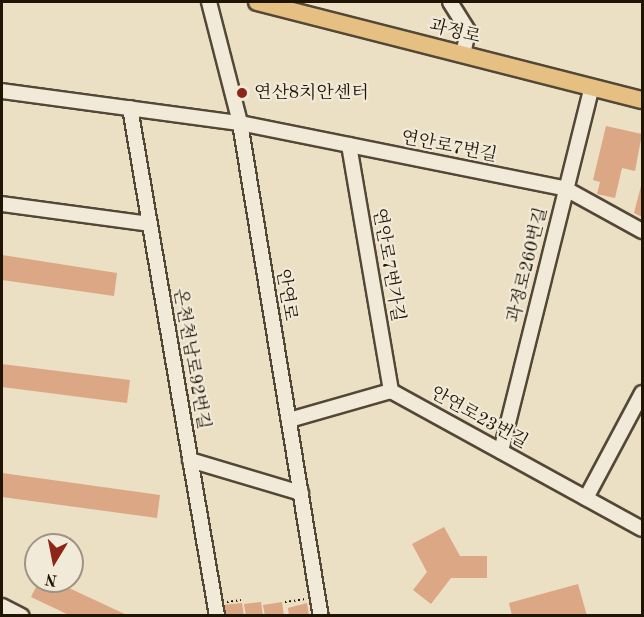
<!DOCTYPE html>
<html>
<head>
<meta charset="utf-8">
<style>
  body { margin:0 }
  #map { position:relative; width:644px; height:617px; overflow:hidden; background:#ebdfc4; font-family:"Old Standard TT","Noto Serif KR",serif }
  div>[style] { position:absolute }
  .building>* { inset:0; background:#dba785 }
  .path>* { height:2px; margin-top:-1px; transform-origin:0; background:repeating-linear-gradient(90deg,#201405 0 1.5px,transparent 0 4.5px) }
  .roads { filter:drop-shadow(2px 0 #534735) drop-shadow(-2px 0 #534735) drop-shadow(0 2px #534735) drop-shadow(0 -2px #534735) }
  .minor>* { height:14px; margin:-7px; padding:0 7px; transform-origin:7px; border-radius:7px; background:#f2ead9 }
  .major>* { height:16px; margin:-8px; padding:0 8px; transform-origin:8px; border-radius:8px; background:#e6c082 }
  .dots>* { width:16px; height:16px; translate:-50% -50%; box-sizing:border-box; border:3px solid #f2ead9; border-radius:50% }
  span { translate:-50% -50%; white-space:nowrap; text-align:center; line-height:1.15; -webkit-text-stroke:4.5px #f2ead9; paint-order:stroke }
  .street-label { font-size:18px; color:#201405 }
  .poi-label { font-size:18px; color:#201405 }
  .left { translate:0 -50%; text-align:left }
  .frame { position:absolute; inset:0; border:3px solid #201405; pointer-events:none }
  .north { position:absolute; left:24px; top:533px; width:60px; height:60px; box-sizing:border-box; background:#f2ead9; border:2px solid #9e9484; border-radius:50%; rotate:190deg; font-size:16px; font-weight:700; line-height:24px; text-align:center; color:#201405 }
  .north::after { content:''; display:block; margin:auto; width:21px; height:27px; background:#8f2418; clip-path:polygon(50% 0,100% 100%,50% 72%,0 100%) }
</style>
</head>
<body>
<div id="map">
  <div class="building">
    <div style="clip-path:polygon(606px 126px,642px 134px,635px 171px,622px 168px,615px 198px,597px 194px,600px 182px,593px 180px)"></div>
    <div style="clip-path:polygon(642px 182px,642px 217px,634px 213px)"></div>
    <div style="clip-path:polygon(2px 255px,117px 273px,114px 296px,2px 280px)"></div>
    <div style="clip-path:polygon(2px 364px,130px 380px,127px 403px,2px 387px)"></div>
    <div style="clip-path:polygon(2px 473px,160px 495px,157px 518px,2px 497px)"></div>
    <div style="clip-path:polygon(444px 527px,460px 556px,487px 556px,487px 578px,451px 578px,431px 604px,413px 590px,427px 572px,412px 544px)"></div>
    <div style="clip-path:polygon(39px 581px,54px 581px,129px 616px,71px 616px,31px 597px)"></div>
    <div style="clip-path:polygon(578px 584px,587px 616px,512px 616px,509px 603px)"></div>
    <div style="clip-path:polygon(261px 602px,263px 616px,246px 616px,244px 604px)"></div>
    <div style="clip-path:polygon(282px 602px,284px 616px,265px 616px,263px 605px)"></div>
    <div style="clip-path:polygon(242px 603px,244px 616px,225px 616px,223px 605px)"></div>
    <div style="clip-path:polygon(307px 603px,309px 616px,289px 616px,288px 608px)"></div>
  </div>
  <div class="path">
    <div style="left:227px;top:602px;width:14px;rotate:-8deg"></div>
    <div style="left:285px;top:602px;width:21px;rotate:-8deg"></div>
  </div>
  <div class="roads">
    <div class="minor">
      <div style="left:209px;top:2px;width:125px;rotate:75.6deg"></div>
      <div style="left:240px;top:123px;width:500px;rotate:80.7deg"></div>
      <div style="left:450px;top:2px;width:34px;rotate:58deg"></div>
      <div style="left:468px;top:31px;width:24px;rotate:102deg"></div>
      <div style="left:2px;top:91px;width:240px;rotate:7.7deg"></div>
      <div style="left:240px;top:123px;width:333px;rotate:11.4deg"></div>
      <div style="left:566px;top:189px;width:87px;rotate:28.9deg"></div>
      <div style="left:130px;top:108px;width:515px;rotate:80.28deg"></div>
      <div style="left:349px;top:145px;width:250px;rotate:80.3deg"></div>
      <div style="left:2px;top:204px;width:149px;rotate:7.7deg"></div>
      <div style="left:289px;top:420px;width:106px;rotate:-15.9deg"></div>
      <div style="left:391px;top:391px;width:286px;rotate:28.8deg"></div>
      <div style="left:501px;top:451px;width:375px;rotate:-76deg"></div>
      <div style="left:190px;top:460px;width:116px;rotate:16.6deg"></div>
      <div style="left:586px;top:498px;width:119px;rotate:-61.9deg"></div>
      <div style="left:2px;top:606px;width:22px;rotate:27deg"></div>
    </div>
    <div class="major">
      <div style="left:257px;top:2px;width:397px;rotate:14.3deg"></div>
    </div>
  </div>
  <div class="dots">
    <div style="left:242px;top:93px;background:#8f2418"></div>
  </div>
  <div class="street-label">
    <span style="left:455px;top:32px;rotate:14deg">과정로</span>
    <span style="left:449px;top:147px;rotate:11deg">연안로7번길</span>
    <span style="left:388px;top:265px;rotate:80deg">연안로7번가길</span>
    <span style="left:528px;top:265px;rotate:-76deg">과정로260번길</span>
    <span style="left:286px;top:295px;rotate:81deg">안연로</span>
    <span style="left:191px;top:359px;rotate:80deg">온천천남로92번길</span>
    <span style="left:479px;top:418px;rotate:29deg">안연로23번길</span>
  </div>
  <div class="poi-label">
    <span class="left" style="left:254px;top:93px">연산8치안센터</span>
  </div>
  <div class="frame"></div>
  <div class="north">N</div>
</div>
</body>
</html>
